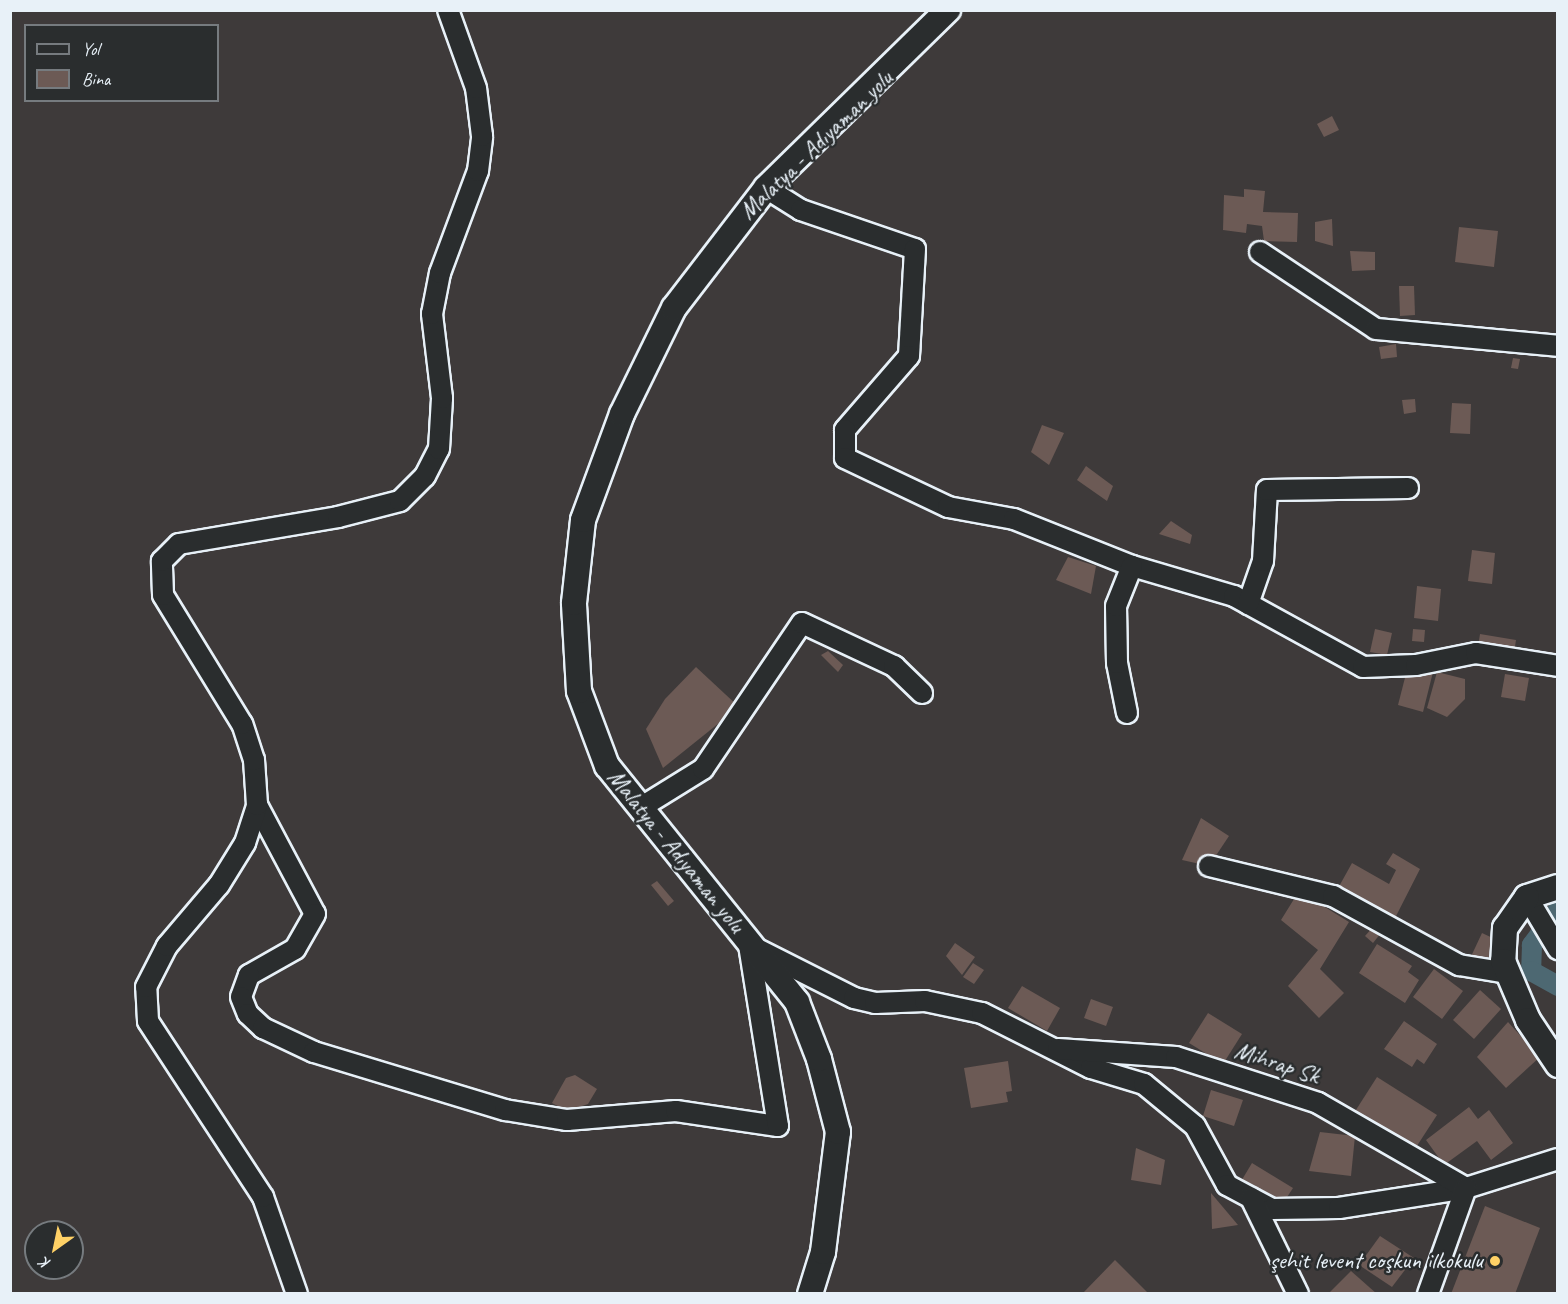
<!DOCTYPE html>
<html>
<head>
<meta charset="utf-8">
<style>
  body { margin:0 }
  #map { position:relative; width:1568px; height:1304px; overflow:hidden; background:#3e3a3a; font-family:Caveat,sans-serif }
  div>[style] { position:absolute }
  .canal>* { height:20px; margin:-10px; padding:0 10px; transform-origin:10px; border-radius:10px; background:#4d6872 }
  .building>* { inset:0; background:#6c5a55 }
  .roads { filter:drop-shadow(2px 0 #e8f1f8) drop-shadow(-2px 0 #e8f1f8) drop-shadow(0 2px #e8f1f8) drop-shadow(0 -2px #e8f1f8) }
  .minor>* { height:20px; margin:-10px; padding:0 10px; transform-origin:10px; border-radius:10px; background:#2a2d2e }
  .major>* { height:24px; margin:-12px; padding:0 12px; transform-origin:12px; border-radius:12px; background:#2a2d2e }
  .dots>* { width:16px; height:16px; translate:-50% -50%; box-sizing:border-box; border:3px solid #2a2d2e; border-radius:50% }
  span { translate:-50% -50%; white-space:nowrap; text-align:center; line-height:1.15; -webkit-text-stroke:5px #2a2d2e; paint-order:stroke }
  .street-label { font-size:24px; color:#e8f1f8 }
  .poi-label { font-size:24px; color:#e8f1f8 }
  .right { translate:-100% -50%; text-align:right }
  .frame { position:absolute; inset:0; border:12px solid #e8f1f8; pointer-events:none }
  .legend { position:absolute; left:24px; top:24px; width:195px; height:78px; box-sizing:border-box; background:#2a2d2e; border:2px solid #767b7f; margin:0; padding:8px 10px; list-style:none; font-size:18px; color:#e8f1f8 }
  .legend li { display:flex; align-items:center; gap:12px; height:30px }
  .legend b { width:30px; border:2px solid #767b7f }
  .north { position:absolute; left:24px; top:1220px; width:60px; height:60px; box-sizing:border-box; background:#2a2d2e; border:2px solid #767b7f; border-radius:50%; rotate:213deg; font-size:16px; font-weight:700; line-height:24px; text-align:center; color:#e8f1f8 }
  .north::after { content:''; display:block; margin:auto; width:21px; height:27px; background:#ffd166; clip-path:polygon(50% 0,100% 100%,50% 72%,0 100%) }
</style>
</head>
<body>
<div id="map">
  <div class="canal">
    <div style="left:1558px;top:910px;width:44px;rotate:126.6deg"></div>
    <div style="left:1532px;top:945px;width:26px;rotate:92deg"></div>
    <div style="left:1531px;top:971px;width:31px;rotate:29deg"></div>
  </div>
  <div class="building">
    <div style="clip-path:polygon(1332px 116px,1339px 130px,1324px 137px,1317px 124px)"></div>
    <div style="clip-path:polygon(1244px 189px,1265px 191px,1263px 212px,1298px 213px,1297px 242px,1264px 241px,1262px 226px,1247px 224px,1246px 233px,1223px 230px,1224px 195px,1244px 197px)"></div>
    <div style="clip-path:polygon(1332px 219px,1333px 246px,1315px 241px,1315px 222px)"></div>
    <div style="clip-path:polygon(1459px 227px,1498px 231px,1494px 267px,1455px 262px)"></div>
    <div style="clip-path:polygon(1350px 251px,1375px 252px,1375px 270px,1352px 271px)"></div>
    <div style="clip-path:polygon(1399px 286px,1414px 286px,1415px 315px,1400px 316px)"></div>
    <div style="clip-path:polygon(1396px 344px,1397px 357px,1381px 359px,1379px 347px)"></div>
    <div style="clip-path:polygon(1513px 358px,1520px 359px,1518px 369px,1511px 368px)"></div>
    <div style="clip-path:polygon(1415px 399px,1416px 412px,1404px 414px,1402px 400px)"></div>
    <div style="clip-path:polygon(1452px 403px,1471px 404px,1470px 434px,1450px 433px)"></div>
    <div style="clip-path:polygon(1042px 425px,1064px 433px,1049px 465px,1031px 452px)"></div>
    <div style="clip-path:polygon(1086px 466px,1113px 486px,1107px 501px,1077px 480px)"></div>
    <div style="clip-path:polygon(1171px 521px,1192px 535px,1190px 544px,1159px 534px)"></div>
    <div style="clip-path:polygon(1472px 550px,1495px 553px,1492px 584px,1468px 581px)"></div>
    <div style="clip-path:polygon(1068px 557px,1096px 566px,1091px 594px,1056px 580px)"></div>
    <div style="clip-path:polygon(1417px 586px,1441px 589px,1438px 621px,1414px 618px)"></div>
    <div style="clip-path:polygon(1375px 629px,1392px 633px,1387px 655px,1370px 652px)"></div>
    <div style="clip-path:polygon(1413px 629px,1425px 630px,1424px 642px,1412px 641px)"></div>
    <div style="clip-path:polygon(1480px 634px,1516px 640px,1514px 653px,1478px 647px)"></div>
    <div style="clip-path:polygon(828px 651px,843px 665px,838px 672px,821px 655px)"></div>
    <div style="clip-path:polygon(1408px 666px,1433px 672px,1423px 712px,1398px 705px)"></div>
    <div style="clip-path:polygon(696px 667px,739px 707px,663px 768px,646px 729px,665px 699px)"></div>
    <div style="clip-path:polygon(1437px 672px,1465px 679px,1465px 699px,1447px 717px,1427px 708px)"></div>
    <div style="clip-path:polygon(1505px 674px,1529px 678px,1525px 701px,1501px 697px)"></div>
    <div style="clip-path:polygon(1201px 818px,1229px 836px,1209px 866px,1182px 860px)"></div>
    <div style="clip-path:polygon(1393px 853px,1420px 869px,1393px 922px,1337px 890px,1352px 863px,1389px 884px,1396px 870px,1386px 864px)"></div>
    <div style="clip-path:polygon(657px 881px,674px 901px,668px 906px,651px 885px)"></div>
    <div style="clip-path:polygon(1299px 891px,1349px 922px,1320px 969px,1344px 993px,1319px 1018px,1288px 986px,1318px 950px,1281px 920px)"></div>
    <div style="clip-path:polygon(1373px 927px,1381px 933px,1373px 943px,1365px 936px)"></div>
    <div style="clip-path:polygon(1482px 933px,1516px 949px,1500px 981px,1467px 965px)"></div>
    <div style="clip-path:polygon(955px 943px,975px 957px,962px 975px,946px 956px)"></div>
    <div style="clip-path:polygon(1377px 944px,1412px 966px,1408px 972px,1419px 980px,1405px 1003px,1359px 973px)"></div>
    <div style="clip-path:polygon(973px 963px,984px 970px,974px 984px,963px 977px)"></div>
    <div style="clip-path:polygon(1434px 969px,1463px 991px,1442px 1019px,1413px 997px)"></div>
    <div style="clip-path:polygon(1022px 986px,1060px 1008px,1047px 1031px,1008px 1008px)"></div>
    <div style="clip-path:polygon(1480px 990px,1501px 1009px,1474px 1039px,1453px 1020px)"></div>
    <div style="clip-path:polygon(1091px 999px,1113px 1007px,1106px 1026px,1084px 1018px)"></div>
    <div style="clip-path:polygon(1208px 1013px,1242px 1034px,1223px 1064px,1189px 1043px)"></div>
    <div style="clip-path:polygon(1404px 1021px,1437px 1044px,1424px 1064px,1417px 1059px,1412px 1067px,1384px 1049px)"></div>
    <div style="clip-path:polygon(1508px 1022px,1540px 1057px,1506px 1088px,1477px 1057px)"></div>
    <div style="clip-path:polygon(1008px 1061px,1012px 1091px,1006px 1092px,1008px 1102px,971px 1108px,964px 1068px)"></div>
    <div style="clip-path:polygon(575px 1075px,597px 1089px,588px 1104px,567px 1111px,552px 1103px,566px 1078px)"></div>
    <div style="clip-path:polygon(1377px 1077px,1437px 1115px,1413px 1152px,1354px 1113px)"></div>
    <div style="clip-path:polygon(1211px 1090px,1243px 1100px,1234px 1126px,1203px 1116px)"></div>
    <div style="clip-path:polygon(1469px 1107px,1478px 1119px,1489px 1110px,1513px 1143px,1491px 1160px,1477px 1141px,1444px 1165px,1426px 1140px)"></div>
    <div style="clip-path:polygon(1320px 1132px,1355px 1136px,1351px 1176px,1309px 1171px)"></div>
    <div style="clip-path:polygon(1136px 1148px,1165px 1160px,1161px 1185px,1131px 1180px)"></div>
    <div style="clip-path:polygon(1252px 1163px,1293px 1188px,1274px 1217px,1234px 1193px)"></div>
    <div style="clip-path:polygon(1211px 1193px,1238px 1225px,1212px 1229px)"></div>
    <div style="clip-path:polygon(1485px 1206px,1540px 1228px,1515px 1294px,1451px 1294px)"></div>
    <div style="clip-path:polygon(1380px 1236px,1414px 1258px,1392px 1287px,1359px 1265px)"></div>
    <div style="clip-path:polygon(1115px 1260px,1149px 1294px,1082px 1294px)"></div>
    <div style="clip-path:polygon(1351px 1271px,1377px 1294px,1328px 1294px)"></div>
  </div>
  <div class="roads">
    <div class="minor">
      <div style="left:766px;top:188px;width:41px;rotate:32.2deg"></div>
      <div style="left:801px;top:210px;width:120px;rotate:18.9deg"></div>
      <div style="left:915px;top:249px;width:107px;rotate:93.2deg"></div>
      <div style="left:909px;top:356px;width:98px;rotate:130.9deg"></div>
      <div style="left:845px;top:430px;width:28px;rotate:90deg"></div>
      <div style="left:845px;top:458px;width:114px;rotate:25.4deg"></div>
      <div style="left:948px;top:507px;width:67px;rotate:10.3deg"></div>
      <div style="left:1014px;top:519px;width:127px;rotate:21.7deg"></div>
      <div style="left:1132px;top:566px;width:106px;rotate:16.4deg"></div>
      <div style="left:1234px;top:596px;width:147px;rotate:28.8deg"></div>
      <div style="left:1363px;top:667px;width:53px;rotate:-2.2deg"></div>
      <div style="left:1416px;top:665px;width:61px;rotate:-11.3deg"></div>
      <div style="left:1476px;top:653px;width:83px;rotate:9deg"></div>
      <div style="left:1260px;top:252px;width:139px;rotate:33.6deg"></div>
      <div style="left:1376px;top:329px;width:183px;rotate:5.3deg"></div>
      <div style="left:1248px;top:604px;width:46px;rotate:-70.8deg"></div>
      <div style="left:1263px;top:561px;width:71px;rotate:-86.8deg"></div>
      <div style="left:1267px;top:490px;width:141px;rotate:-0.8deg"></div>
      <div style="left:1127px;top:713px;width:51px;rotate:-101.3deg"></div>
      <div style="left:1117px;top:663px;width:57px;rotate:-91deg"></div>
      <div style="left:1116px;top:606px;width:43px;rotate:-68.2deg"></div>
      <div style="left:257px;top:805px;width:123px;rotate:62deg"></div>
      <div style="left:315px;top:914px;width:40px;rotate:119.7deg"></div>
      <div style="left:295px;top:949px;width:53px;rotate:150.5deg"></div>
      <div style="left:249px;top:975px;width:23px;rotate:110deg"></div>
      <div style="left:241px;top:997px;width:18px;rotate:68deg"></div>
      <div style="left:248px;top:1014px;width:21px;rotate:43deg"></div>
      <div style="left:263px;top:1028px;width:56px;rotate:25.2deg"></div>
      <div style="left:314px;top:1052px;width:200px;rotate:16.9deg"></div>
      <div style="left:505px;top:1110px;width:63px;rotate:9.2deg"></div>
      <div style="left:567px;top:1120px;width:109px;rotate:-4.7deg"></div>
      <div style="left:676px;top:1111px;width:103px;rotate:8.4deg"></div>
      <div style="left:778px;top:1126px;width:184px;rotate:-99.1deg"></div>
      <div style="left:640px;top:808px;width:74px;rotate:-31.8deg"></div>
      <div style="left:703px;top:769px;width:176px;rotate:-55.9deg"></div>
      <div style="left:802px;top:623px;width:102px;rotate:25.1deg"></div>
      <div style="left:894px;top:666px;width:39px;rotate:44deg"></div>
      <div style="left:1209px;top:866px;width:128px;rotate:13.6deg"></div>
      <div style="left:1333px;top:896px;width:144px;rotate:28.7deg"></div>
      <div style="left:1459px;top:965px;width:50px;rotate:9.3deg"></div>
      <div style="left:1527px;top:897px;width:61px;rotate:59.2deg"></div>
      <div style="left:759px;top:950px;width:106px;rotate:26.8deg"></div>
      <div style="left:854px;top:998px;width:22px;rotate:13deg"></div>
      <div style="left:875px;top:1003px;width:50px;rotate:-2.3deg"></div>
      <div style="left:925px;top:1001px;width:58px;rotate:11.9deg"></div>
      <div style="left:982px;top:1013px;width:122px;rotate:26.8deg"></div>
      <div style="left:1091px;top:1068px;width:55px;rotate:16.8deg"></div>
      <div style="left:1144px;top:1084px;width:66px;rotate:39.5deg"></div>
      <div style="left:1195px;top:1126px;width:67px;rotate:61.5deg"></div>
      <div style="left:1227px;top:1185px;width:51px;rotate:28.1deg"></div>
      <div style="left:1272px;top:1209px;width:67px;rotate:-0.9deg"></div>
      <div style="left:1339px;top:1208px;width:129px;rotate:-8.9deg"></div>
      <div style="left:1466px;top:1188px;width:96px;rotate:-17.5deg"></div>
      <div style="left:1058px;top:1049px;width:118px;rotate:3.9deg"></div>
      <div style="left:1176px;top:1057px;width:149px;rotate:17.9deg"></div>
      <div style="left:1318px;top:1103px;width:171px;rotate:29.9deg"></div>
      <div style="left:1251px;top:1198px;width:107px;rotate:63.9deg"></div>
      <div style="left:297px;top:1294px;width:103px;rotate:-109.3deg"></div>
      <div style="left:263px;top:1197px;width:210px;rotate:-123.2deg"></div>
      <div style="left:148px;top:1021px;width:34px;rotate:-93deg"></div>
      <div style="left:146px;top:987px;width:46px;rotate:-62.9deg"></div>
      <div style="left:167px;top:946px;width:80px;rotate:-49.6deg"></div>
      <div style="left:219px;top:885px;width:49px;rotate:-58.2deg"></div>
      <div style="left:245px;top:843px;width:40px;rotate:-72deg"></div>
      <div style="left:257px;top:805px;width:45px;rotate:-93.8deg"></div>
      <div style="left:254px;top:760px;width:38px;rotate:-108deg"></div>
      <div style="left:242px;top:724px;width:151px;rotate:-121.5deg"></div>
      <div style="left:163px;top:595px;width:34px;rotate:-92deg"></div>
      <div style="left:162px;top:561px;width:24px;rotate:-45deg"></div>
      <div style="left:179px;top:544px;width:161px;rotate:-9.6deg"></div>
      <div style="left:338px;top:517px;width:64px;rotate:-14.5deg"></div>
      <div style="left:400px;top:501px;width:35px;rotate:-45deg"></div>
      <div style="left:425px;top:476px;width:30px;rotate:-63deg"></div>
      <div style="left:439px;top:449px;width:51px;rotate:-86.6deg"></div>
      <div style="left:442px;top:398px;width:85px;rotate:-96.8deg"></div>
      <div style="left:432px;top:314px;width:42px;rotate:-79deg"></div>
      <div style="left:440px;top:273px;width:109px;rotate:-69.6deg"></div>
      <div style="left:478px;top:171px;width:35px;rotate:-83deg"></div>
      <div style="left:482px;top:136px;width:48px;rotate:-97.1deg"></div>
      <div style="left:476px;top:88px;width:83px;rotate:-109.7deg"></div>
      <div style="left:1428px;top:1294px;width:113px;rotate:-70.3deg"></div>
    </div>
    <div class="major">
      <div style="left:1558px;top:887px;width:33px;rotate:162deg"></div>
      <div style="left:1527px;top:897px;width:38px;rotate:125deg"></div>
      <div style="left:1505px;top:928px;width:33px;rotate:93deg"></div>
      <div style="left:1503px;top:961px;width:64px;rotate:67deg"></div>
      <div style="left:1528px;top:1020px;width:54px;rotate:56.3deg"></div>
      <div style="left:810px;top:1294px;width:44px;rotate:-72.8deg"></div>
      <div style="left:823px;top:1252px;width:121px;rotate:-82.9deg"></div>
      <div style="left:838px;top:1132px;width:75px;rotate:-104.6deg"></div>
      <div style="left:819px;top:1059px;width:61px;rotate:-111.1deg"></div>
      <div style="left:797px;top:1002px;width:303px;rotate:-128.8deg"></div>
      <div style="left:607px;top:766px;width:80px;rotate:-110.5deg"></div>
      <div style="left:579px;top:691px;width:88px;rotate:-93.3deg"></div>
      <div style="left:574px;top:603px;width:83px;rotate:-83.8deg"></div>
      <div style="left:583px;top:520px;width:113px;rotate:-69.8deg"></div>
      <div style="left:622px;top:414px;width:118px;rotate:-63.9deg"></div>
      <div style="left:674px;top:308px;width:151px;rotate:-52.5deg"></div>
      <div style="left:766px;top:188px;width:255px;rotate:-44.4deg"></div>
    </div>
  </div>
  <div class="dots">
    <div style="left:1495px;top:1261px;background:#ffd166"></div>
  </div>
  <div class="street-label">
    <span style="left:816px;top:145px;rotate:-44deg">Malatya - Adıyaman yolu</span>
    <span style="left:676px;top:851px;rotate:51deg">Malatya - Adıyaman yolu</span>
    <span style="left:1277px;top:1063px;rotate:18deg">Mihrap Sk</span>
  </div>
  <div class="poi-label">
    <span class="right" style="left:1483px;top:1261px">şehit levent coşkun ilkokulu</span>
  </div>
  <div class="frame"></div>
  <ul class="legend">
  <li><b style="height:8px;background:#2a2d2e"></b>Yol</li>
  <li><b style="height:16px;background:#6c5a55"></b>Bina</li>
  </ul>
  <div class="north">K</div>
</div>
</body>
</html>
